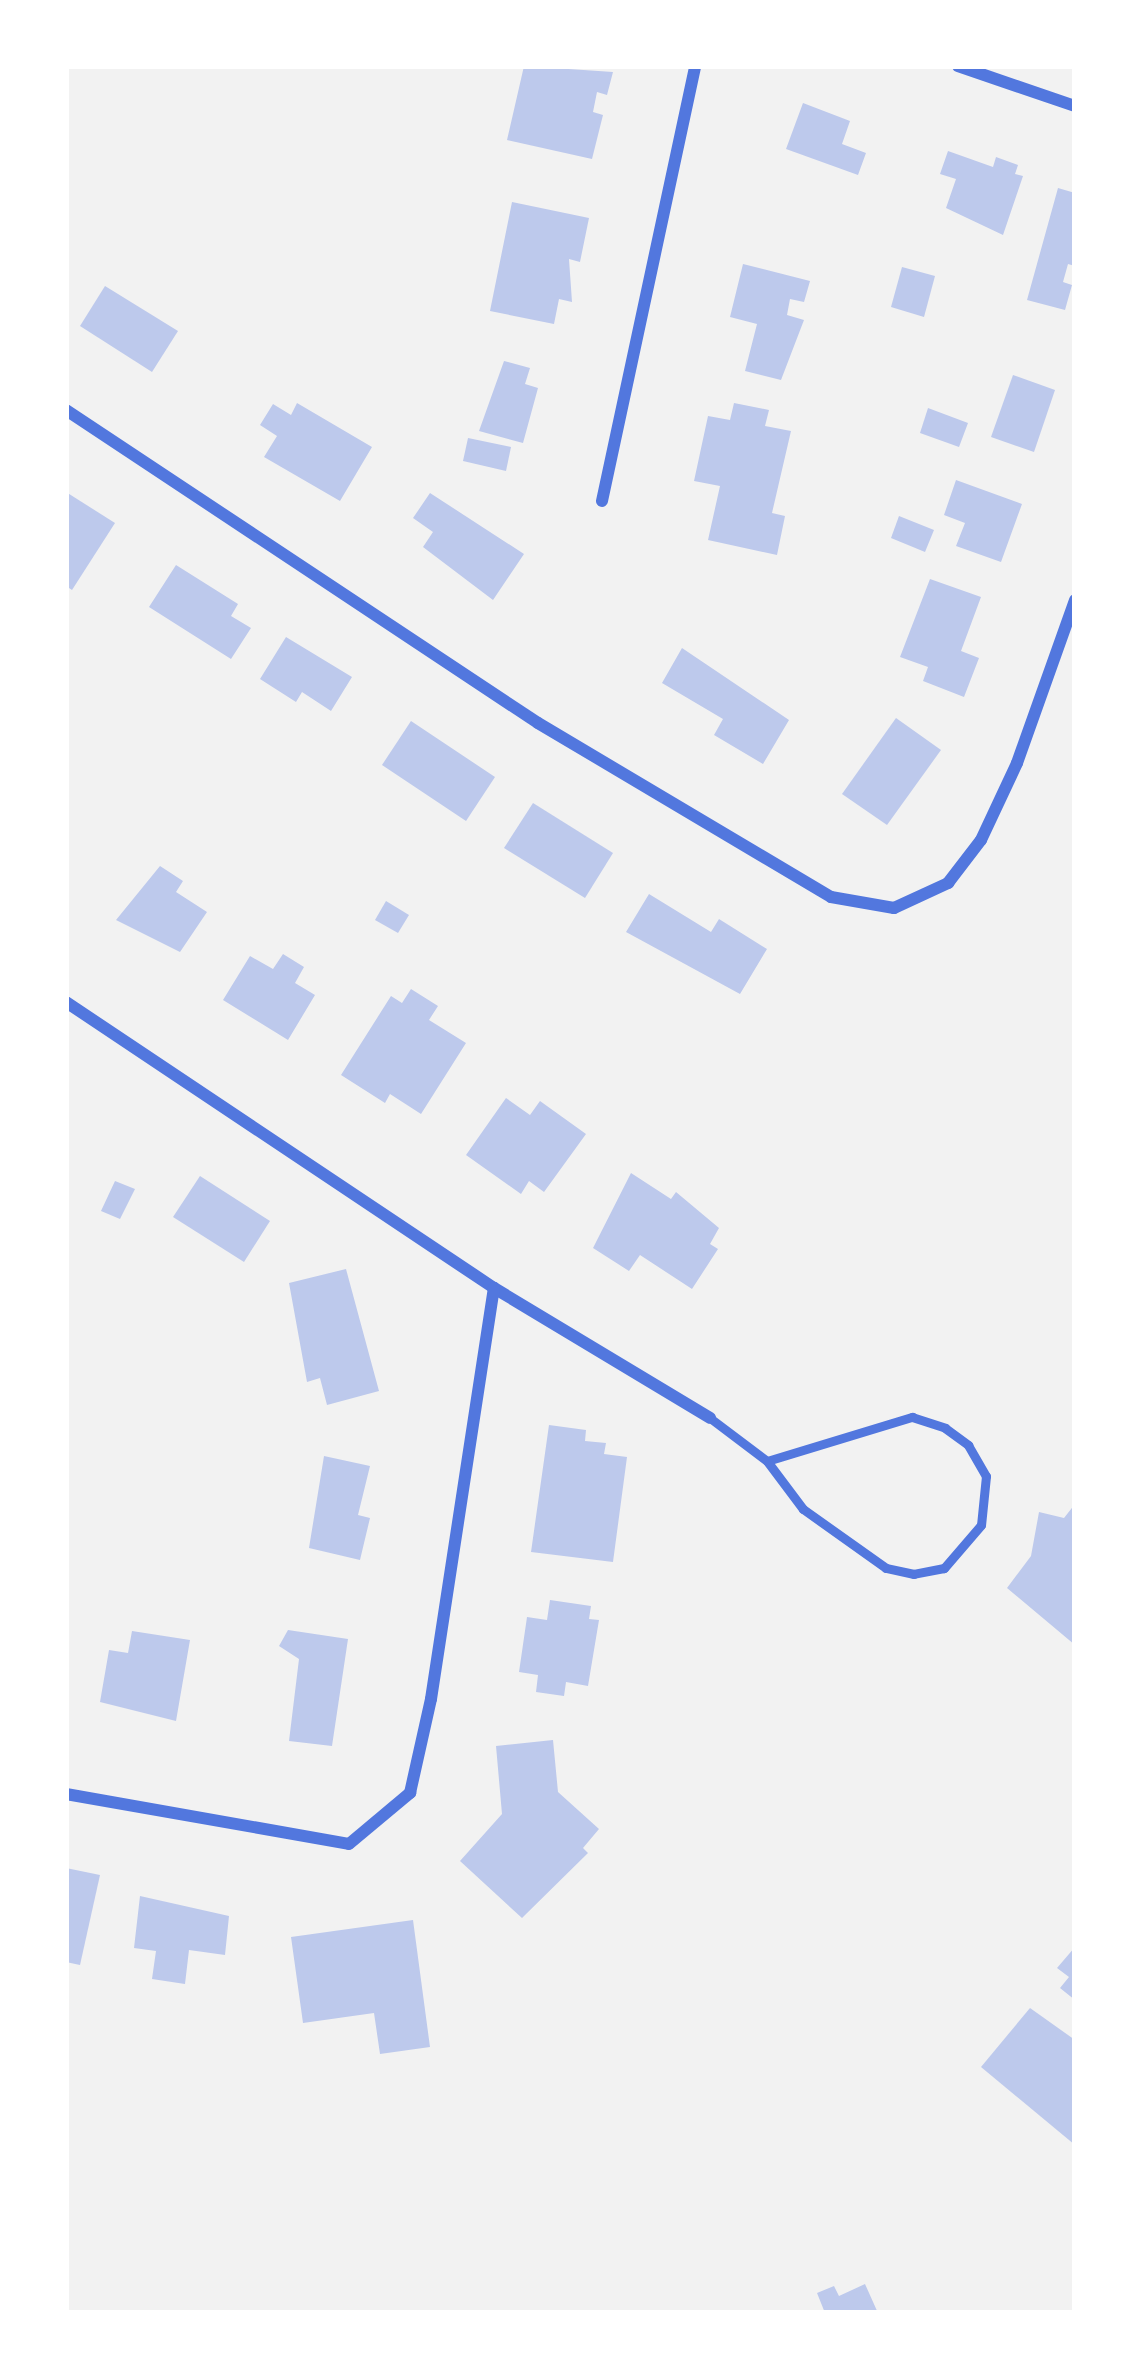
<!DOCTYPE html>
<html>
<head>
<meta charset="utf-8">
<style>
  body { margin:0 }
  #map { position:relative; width:1141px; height:2379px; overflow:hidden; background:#f2f2f2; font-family:"Golos Text",sans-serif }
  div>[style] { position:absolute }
  .building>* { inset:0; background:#bdc9ec }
  .service>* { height:9px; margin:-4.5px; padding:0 4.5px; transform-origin:4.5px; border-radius:4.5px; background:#5277de }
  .minor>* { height:12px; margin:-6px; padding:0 6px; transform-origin:6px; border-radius:6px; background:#5277de }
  span { translate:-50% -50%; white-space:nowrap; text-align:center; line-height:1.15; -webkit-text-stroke:12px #fff; paint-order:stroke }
  .frame { position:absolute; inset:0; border:69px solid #fff; pointer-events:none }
</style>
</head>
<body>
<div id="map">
  <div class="building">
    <div style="clip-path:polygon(524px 66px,613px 72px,607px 95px,597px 92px,593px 112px,603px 115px,592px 159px,507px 140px)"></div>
    <div style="clip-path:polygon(803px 103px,850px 121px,842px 144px,866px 153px,858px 175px,786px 149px)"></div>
    <div style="clip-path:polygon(948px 151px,993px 167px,996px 157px,1018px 165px,1015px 174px,1023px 176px,1003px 235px,946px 208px,956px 179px,940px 174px)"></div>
    <div style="clip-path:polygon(1058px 188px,1075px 193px,1075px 266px,1068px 264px,1063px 282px,1072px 285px,1065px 310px,1027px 300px)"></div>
    <div style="clip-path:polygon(512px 202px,589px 218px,580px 262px,569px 259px,572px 302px,559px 299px,554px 324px,490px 311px)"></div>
    <div style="clip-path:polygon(743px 264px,810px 281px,804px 302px,790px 299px,787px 315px,804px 320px,781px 380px,745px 371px,757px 324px,730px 317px)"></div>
    <div style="clip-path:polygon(902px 267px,935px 276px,924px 317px,891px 307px)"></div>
    <div style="clip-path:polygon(105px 286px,178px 331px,152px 372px,80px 326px)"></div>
    <div style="clip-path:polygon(504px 361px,530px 368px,525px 384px,538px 388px,523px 443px,479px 431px)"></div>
    <div style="clip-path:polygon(1013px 375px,1055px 390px,1034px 452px,991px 437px)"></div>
    <div style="clip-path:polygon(297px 403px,372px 447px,340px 501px,264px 457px,277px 436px,260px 425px,273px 404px,291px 415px)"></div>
    <div style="clip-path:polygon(734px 403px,769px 410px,765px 426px,791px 431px,772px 513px,785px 516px,777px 555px,708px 540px,720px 486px,694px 481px,708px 416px,730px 420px)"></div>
    <div style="clip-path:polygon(928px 408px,968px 423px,959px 447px,920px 433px)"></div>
    <div style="clip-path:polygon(468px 438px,511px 447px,506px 471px,463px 461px)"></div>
    <div style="clip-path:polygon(956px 480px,1022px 504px,1001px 562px,956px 546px,965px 523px,944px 515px)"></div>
    <div style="clip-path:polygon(66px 492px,115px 523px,72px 590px,66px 586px)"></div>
    <div style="clip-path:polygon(430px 493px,524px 554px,493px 600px,423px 547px,433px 532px,413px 518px)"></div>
    <div style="clip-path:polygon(899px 516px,934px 530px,925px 552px,891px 538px)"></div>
    <div style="clip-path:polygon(176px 565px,238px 604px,231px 616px,251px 628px,231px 659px,149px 607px)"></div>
    <div style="clip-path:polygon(930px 579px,981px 597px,961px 651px,979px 658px,964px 697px,923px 681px,928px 667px,900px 657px)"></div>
    <div style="clip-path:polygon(286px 637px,352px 677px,331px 711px,302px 692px,296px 702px,260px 679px)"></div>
    <div style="clip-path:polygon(682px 648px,789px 720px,763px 764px,714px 735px,723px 719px,662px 683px)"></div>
    <div style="clip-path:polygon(896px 718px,941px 750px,887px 825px,842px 794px)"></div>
    <div style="clip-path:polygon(411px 721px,495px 777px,466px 821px,382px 765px)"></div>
    <div style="clip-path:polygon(533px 803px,613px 853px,585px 898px,504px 848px)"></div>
    <div style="clip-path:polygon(160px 866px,183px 881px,176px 892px,207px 912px,180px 952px,116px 920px)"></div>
    <div style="clip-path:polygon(649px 894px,711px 932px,719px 919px,767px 949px,740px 994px,626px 932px)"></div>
    <div style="clip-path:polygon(386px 901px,409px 915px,398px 933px,375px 920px)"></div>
    <div style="clip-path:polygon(283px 954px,304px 967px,295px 983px,315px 995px,288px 1040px,223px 1000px,250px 956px,273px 969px)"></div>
    <div style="clip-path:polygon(411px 989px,438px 1006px,429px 1020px,466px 1043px,421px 1114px,390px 1094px,385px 1103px,341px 1075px,391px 996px,402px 1003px)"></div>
    <div style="clip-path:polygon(506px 1098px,530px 1115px,540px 1101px,586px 1134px,544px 1192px,529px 1181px,521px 1194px,466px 1155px)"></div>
    <div style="clip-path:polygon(631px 1173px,671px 1199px,676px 1192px,719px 1228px,710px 1244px,718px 1249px,692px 1289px,640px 1255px,629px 1271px,593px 1248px)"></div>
    <div style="clip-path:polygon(200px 1176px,270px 1221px,244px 1262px,173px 1217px)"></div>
    <div style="clip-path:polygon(115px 1181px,135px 1189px,120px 1219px,101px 1211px)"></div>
    <div style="clip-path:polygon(346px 1269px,379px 1391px,327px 1405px,320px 1378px,307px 1382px,289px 1283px)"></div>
    <div style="clip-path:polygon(549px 1425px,586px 1430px,585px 1441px,606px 1443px,604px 1454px,627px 1457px,613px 1562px,531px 1552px)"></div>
    <div style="clip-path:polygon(324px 1456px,370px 1466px,358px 1515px,370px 1518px,360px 1560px,309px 1548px)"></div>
    <div style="clip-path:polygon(1075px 1504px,1075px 1645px,1007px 1588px,1031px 1556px,1039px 1512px,1064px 1518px)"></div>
    <div style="clip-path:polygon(550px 1600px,591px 1606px,589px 1619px,599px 1620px,588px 1686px,566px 1682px,564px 1696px,536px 1692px,538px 1675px,519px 1672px,527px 1617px,547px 1620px)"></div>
    <div style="clip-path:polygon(288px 1630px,348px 1639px,332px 1746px,289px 1741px,299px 1659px,279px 1646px)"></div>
    <div style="clip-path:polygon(132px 1631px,190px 1640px,176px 1721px,100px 1702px,109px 1650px,128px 1653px)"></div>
    <div style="clip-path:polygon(553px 1740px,558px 1792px,599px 1829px,583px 1848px,588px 1853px,522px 1918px,460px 1861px,502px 1814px,496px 1746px)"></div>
    <div style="clip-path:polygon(66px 1868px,100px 1875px,80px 1965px,66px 1962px)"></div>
    <div style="clip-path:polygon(140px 1896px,229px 1916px,225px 1955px,189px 1950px,185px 1984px,152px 1979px,156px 1951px,134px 1948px)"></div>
    <div style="clip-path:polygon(413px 1920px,430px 2047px,380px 2054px,374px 2013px,303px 2023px,291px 1937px)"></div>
    <div style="clip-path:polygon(1075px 1947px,1075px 2000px,1060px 1988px,1069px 1977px,1057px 1968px)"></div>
    <div style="clip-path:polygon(1030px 2008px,1075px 2040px,1075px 2145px,981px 2067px)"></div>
    <div style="clip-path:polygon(865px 2284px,878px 2313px,825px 2313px,817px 2293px,834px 2286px,839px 2296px)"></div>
  </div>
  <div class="service">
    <div style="left:710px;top:1418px;width:71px;rotate:37deg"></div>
    <div style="left:767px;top:1461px;width:152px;rotate:-16.9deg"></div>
    <div style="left:912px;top:1417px;width:35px;rotate:18deg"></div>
    <div style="left:945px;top:1428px;width:29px;rotate:36deg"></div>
    <div style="left:968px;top:1445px;width:36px;rotate:60deg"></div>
    <div style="left:986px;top:1476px;width:49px;rotate:95.8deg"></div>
    <div style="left:981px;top:1525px;width:57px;rotate:130.7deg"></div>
    <div style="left:944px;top:1568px;width:31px;rotate:169deg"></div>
    <div style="left:914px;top:1574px;width:29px;rotate:-168deg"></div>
    <div style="left:886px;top:1568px;width:102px;rotate:-144.6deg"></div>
    <div style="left:803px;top:1509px;width:60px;rotate:-126.9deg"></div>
  </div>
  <div class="minor">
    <div style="left:958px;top:66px;width:124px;rotate:18.9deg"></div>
    <div style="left:66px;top:410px;width:566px;rotate:33.55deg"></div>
    <div style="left:538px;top:723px;width:341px;rotate:30.7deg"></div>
    <div style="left:831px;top:897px;width:64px;rotate:9.9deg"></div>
    <div style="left:894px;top:908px;width:60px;rotate:-24.8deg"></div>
    <div style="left:948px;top:883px;width:54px;rotate:-52.5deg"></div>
    <div style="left:981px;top:840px;width:85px;rotate:-64.9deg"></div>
    <div style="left:1017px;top:763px;width:173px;rotate:-70.4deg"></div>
    <div style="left:602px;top:501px;width:445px;rotate:-77.9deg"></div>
    <div style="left:66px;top:1002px;width:515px;rotate:33.75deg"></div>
    <div style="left:494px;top:1288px;width:252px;rotate:31deg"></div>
    <div style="left:66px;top:1794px;width:287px;rotate:10deg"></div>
    <div style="left:349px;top:1844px;width:80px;rotate:-39.9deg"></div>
    <div style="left:410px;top:1793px;width:96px;rotate:-77.4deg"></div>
    <div style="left:431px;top:1699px;width:416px;rotate:-81.3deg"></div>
  </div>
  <div class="frame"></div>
</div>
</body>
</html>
